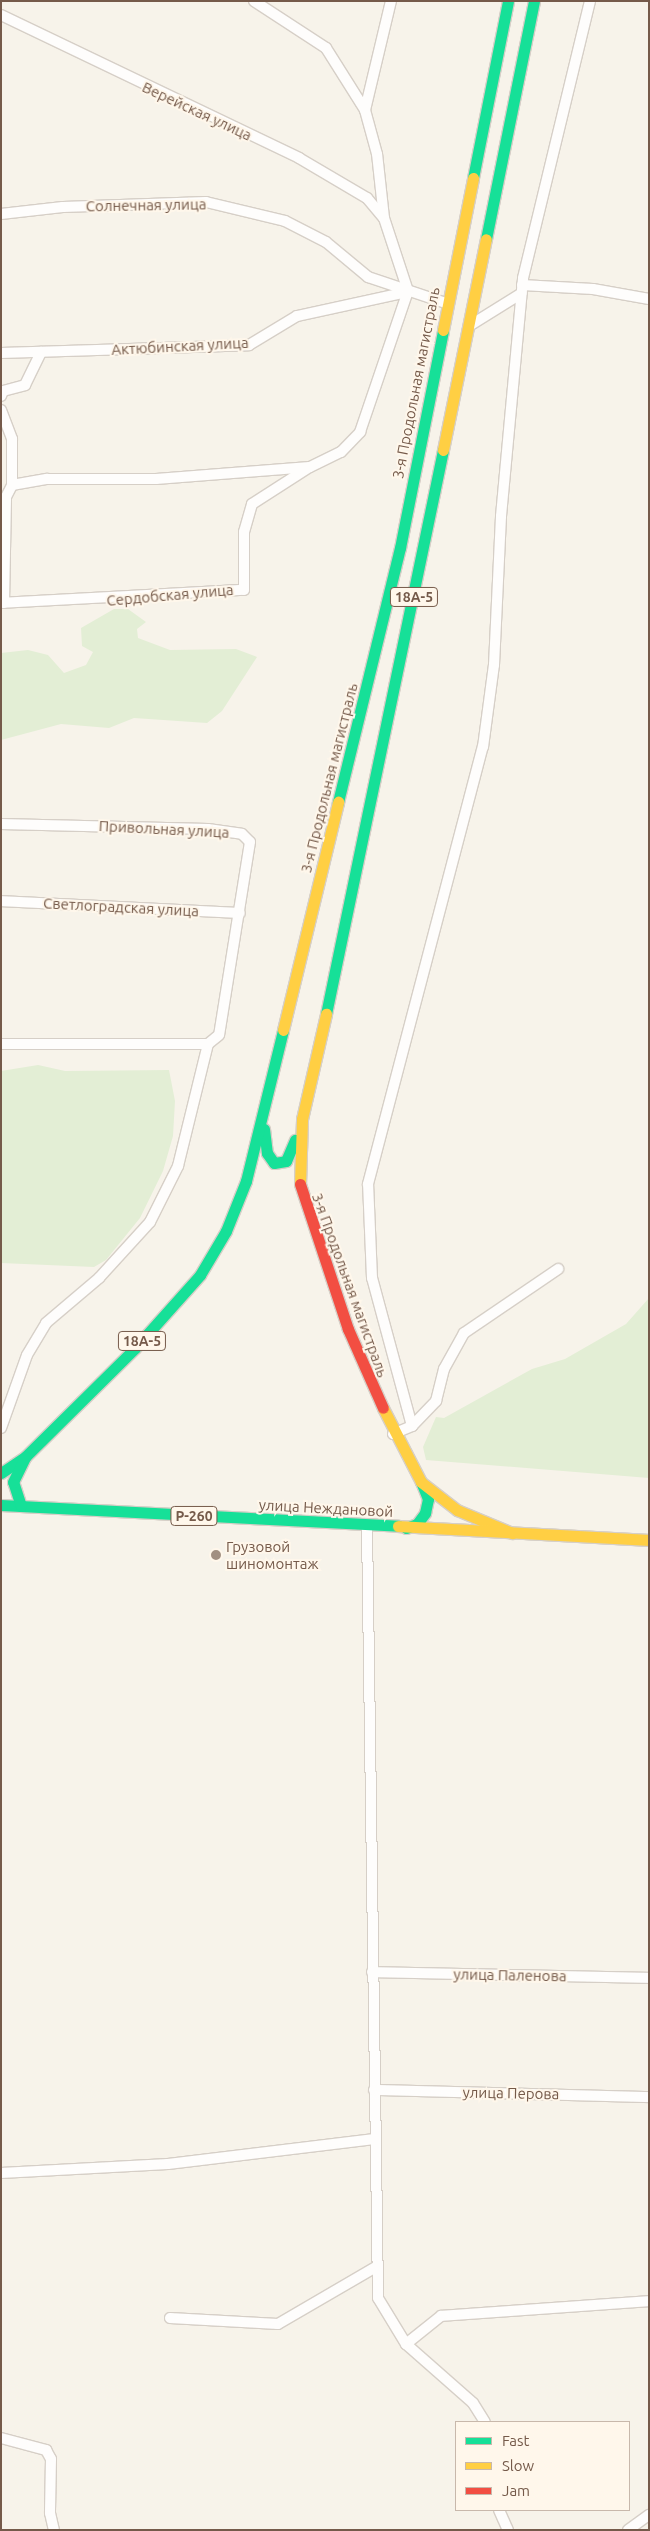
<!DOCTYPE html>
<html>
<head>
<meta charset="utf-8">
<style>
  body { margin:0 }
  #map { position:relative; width:650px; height:2531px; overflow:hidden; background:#f7f3ea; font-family:Ubuntu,sans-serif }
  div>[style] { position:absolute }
  .green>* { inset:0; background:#e3eed5 }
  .roads { filter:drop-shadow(1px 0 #d6cfc7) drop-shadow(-1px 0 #d6cfc7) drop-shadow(0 1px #d6cfc7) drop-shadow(0 -1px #d6cfc7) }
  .street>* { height:10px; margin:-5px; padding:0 5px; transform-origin:5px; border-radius:5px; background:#fefdfc }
  .fast>* { height:11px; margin:-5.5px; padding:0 5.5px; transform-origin:5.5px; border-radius:5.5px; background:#16e098 }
  .slow>* { height:11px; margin:-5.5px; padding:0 5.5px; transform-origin:5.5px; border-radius:5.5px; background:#ffcf43 }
  .jam>* { height:11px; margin:-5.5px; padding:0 5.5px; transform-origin:5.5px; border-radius:5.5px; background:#f24e42 }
  .dots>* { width:14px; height:14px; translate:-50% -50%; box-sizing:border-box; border:2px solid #fff7eb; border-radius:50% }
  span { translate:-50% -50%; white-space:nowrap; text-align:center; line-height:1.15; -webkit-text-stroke:4px #fff7eb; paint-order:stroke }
  .shield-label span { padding:1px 4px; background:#fff7eb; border:1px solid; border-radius:4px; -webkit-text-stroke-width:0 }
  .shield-label { font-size:14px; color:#755a4a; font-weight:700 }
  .street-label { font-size:15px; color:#755a4a }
  .poi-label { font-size:15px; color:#755a4a }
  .left { translate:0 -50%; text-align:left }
  .frame { position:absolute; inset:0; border:2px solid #755a4a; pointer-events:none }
  .legend { position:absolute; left:455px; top:2421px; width:175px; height:90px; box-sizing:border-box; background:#fff7eb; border:1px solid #c8b8ab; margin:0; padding:6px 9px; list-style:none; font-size:15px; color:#755a4a }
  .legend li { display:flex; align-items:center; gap:10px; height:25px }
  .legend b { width:25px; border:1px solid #c8b8ab }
</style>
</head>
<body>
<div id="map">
  <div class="green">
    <div style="clip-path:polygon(114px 609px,128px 609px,146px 622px,137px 629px,138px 638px,170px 650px,236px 649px,257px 657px,222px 711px,207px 723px,134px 718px,109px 728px,61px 724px,1px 740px,1px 653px,28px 650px,48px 655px,64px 673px,86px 665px,93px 652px,82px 646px,81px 628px)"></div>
    <div style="clip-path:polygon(38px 1065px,65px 1071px,169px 1070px,175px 1101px,173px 1136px,163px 1171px,140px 1218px,106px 1260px,94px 1267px,1px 1263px,1px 1071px)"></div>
    <div style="clip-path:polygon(649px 1298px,649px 1478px,426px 1460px,423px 1447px,436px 1417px,444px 1418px,532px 1369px,565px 1359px,626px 1324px)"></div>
  </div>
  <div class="roads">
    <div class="street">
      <div style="left:254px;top:1px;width:86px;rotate:33.1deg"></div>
      <div style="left:326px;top:48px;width:73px;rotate:57.8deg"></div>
      <div style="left:1px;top:15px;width:331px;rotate:25.6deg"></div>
      <div style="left:299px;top:158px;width:79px;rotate:30.5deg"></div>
      <div style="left:367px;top:198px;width:26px;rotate:50deg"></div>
      <div style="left:1px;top:214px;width:62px;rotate:-6.4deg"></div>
      <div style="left:63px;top:207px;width:143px;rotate:-2deg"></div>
      <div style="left:206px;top:202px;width:81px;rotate:13.5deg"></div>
      <div style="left:285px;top:221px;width:46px;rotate:27.1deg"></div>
      <div style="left:326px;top:242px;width:55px;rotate:39.8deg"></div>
      <div style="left:368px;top:277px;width:82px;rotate:18.4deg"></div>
      <div style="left:522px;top:285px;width:71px;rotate:3.2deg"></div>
      <div style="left:593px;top:289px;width:57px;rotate:10.1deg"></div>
      <div style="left:469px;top:326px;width:62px;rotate:-31.9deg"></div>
      <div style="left:1px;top:353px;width:248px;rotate:-1.8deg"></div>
      <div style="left:249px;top:345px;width:56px;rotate:-31.1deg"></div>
      <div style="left:297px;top:316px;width:113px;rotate:-12.3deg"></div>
      <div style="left:1px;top:396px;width:5px;rotate:-68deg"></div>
      <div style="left:3px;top:391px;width:23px;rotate:-15deg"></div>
      <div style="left:25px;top:385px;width:37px;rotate:-64deg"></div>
      <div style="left:1px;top:410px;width:31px;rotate:69deg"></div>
      <div style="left:12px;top:439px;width:46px;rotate:90deg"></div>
      <div style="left:1px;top:603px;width:243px;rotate:-3.1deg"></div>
      <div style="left:244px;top:590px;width:58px;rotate:-90deg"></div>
      <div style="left:244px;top:532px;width:29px;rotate:-74deg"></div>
      <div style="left:252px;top:504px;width:67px;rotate:-32.7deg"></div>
      <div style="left:4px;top:603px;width:106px;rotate:-88.9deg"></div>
      <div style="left:6px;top:497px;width:13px;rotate:-63deg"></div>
      <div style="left:12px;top:485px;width:36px;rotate:-10deg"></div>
      <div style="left:47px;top:479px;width:109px"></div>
      <div style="left:156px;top:479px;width:154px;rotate:-4.5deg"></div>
      <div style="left:310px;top:467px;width:34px;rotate:-26deg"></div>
      <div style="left:341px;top:452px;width:28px;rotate:-46deg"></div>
      <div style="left:360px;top:432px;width:149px;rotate:-71.2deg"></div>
      <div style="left:408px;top:291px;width:77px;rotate:-108.2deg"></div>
      <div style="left:384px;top:218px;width:64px;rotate:-96.2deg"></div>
      <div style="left:377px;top:154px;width:46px;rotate:-105.3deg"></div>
      <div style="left:365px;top:110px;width:112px;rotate:-76.6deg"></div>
      <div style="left:1px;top:824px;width:207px;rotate:1.4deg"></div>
      <div style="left:208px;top:829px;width:34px;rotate:8deg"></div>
      <div style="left:242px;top:834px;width:11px;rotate:45deg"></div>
      <div style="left:250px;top:842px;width:195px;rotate:99.1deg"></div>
      <div style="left:219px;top:1035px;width:14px;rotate:141deg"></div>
      <div style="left:208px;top:1044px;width:207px;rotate:180deg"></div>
      <div style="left:1px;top:901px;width:239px;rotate:2.9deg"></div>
      <div style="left:412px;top:1426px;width:153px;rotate:-105.1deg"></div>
      <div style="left:372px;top:1278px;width:94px;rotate:-92.4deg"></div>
      <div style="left:368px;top:1184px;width:452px;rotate:-75.3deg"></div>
      <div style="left:483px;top:747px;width:83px;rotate:-82.4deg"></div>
      <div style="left:494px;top:665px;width:149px;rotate:-87.3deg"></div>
      <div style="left:501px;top:516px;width:239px;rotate:-84.7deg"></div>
      <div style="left:523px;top:278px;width:285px;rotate:-76.4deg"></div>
      <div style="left:1px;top:1428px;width:77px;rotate:-70.4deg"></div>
      <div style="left:27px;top:1355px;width:37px;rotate:-59deg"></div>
      <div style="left:46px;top:1323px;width:70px;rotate:-40.3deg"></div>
      <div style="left:99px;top:1278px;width:76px;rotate:-47.7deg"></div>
      <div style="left:150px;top:1222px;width:63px;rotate:-63.4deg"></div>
      <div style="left:178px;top:1166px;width:126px;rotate:-76.2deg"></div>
      <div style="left:393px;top:1434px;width:21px;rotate:-23deg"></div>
      <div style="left:412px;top:1426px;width:35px;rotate:-46deg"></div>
      <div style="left:436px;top:1401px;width:33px;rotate:-76deg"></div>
      <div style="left:444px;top:1369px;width:41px;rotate:-60.9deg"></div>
      <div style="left:464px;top:1333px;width:114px;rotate:-34.2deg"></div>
      <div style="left:367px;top:1526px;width:772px;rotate:89.18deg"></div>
      <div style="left:378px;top:2298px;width:54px;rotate:58.7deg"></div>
      <div style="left:406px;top:2344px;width:89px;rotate:41.4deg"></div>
      <div style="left:473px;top:2403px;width:22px;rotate:58deg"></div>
      <div style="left:372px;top:1972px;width:277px;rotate:1.2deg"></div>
      <div style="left:374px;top:2090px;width:275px;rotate:1.5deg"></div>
      <div style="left:1px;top:2173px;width:167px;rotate:-3.1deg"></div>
      <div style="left:168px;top:2164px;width:208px;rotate:-6.9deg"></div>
      <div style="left:170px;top:2318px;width:108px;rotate:3.2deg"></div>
      <div style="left:278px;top:2324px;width:113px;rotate:-30.2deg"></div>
      <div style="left:406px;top:2344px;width:45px;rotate:-38.7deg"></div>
      <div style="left:441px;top:2316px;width:209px;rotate:-4.1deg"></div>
      <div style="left:1px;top:2438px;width:47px;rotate:14.9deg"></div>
      <div style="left:46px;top:2450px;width:10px;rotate:61deg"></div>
      <div style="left:51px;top:2459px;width:54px;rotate:91.1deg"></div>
      <div style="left:50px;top:2513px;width:17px;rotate:77deg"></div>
      <div style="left:499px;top:2510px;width:22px;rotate:66deg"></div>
      <div style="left:628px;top:2530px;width:26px;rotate:-36deg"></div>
    </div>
    <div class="fast">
      <div style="left:473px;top:178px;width:180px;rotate:-78.8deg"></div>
      <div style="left:486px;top:239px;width:243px;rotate:-78.6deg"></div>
      <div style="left:338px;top:802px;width:261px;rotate:-76.3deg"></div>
      <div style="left:400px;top:548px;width:222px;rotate:-78.8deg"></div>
      <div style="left:326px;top:1014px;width:576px;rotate:-78.28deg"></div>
      <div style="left:264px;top:1129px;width:24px;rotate:83deg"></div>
      <div style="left:267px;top:1153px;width:12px;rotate:55deg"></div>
      <div style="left:274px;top:1163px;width:12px;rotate:-9deg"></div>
      <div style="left:286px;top:1161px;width:23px;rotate:-67deg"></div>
      <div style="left:1px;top:1473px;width:30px;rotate:-34deg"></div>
      <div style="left:26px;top:1456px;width:153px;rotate:-44.7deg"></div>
      <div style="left:135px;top:1348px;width:98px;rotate:-48.3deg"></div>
      <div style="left:200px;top:1275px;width:51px;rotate:-59.4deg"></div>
      <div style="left:226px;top:1231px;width:54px;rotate:-68.2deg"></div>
      <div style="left:246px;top:1181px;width:155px;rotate:-76.2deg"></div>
      <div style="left:1px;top:1505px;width:398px;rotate:3deg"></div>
      <div style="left:21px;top:1506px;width:25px;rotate:-108deg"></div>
      <div style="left:13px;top:1482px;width:28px;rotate:-64deg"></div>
      <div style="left:406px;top:1528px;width:12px;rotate:-20deg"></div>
      <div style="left:417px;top:1524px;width:14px;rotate:-54deg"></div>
      <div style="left:425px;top:1513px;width:14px;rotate:-78deg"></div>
      <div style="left:428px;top:1499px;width:18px;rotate:-112deg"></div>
    </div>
    <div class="slow">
      <div style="left:443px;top:330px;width:155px;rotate:-78.8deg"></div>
      <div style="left:443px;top:450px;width:215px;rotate:-78.5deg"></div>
      <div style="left:283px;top:1030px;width:235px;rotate:-76.4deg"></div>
      <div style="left:300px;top:1184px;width:65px;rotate:-88.2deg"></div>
      <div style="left:302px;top:1119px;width:108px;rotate:-77.1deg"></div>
      <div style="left:383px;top:1408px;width:83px;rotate:62.8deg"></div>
      <div style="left:421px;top:1482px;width:46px;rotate:37.9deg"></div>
      <div style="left:457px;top:1510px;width:60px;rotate:22.7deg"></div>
      <div style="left:398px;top:1526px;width:251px;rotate:3.2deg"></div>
    </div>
    <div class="jam">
      <div style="left:300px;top:1184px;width:153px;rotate:71.7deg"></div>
      <div style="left:348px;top:1329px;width:86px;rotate:66.1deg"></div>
    </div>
  </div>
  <div class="dots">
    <div style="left:216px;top:1555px;background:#a29082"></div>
  </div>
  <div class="shield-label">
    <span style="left:414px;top:597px">18А-5</span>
    <span style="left:142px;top:1341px">18А-5</span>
    <span style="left:194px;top:1516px">Р-260</span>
  </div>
  <div class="street-label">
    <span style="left:197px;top:111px;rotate:25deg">Верейская улица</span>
    <span style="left:146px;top:205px;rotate:-1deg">Солнечная улица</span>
    <span style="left:180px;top:346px;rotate:-3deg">Актюбинская улица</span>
    <span style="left:416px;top:383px;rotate:-79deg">3-я Продольная магистраль</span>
    <span style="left:170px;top:595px;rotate:-5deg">Сердобская улица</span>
    <span style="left:329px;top:778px;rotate:-76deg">3-я Продольная магистраль</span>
    <span style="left:164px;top:829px;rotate:3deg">Привольная улица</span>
    <span style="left:121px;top:907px;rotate:3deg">Светлоградская улица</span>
    <span style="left:350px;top:1285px;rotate:70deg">3-я Продольная магистраль</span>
    <span style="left:326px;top:1508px;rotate:3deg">улица Неждановой</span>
    <span style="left:510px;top:1975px;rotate:1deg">улица Паленова</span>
    <span style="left:511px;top:2093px;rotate:1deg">улица Перова</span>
  </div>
  <div class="poi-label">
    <span class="left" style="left:226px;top:1555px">Грузовой<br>шиномонтаж</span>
  </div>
  <div class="frame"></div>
  <ul class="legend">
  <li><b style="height:6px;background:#16e098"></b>Fast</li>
  <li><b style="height:6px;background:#ffcf43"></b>Slow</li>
  <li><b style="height:6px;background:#f24e42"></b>Jam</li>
  </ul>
</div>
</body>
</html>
